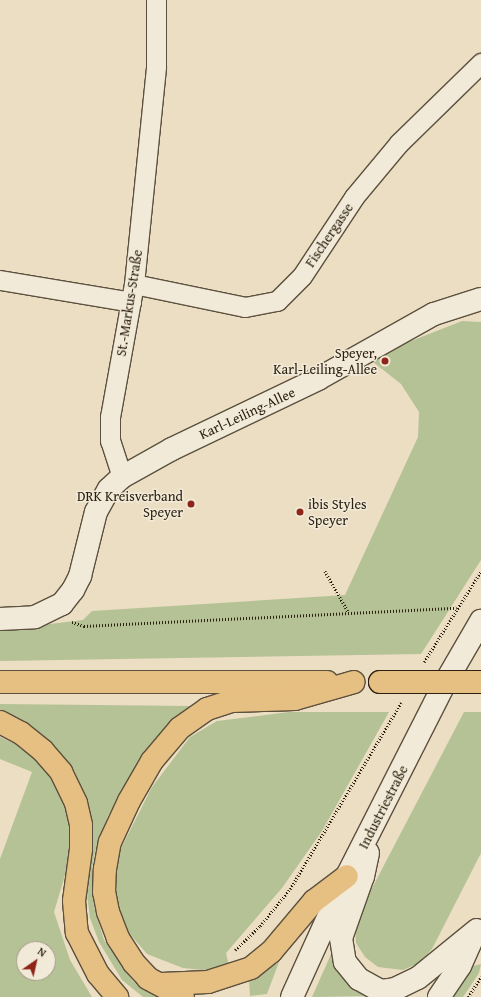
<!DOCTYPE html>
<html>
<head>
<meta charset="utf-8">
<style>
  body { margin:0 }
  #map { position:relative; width:481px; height:997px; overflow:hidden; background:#ebdec3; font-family:"Gentium Book Plus",serif }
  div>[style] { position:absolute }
  .green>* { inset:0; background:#b5c295 }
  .path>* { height:2.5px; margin-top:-1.25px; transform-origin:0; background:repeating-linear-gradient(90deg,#2c2011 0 1px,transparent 0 3px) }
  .roads { filter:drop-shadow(1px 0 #5c503e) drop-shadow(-1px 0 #5c503e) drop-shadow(0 1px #5c503e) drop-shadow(0 -1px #5c503e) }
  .minor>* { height:19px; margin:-9.5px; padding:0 9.5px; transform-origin:9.5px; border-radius:9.5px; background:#f2ead8 }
  .tertiary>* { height:22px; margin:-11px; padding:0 11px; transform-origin:11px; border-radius:11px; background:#f2ead8 }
  .primary>* { height:22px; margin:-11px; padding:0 11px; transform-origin:11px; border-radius:11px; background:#e6bf82 }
  .bridges { filter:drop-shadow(1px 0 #2c2011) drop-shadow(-1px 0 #2c2011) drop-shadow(0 1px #2c2011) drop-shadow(0 -1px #2c2011) }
  .primary-bridge>* { height:22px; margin:-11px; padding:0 11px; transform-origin:11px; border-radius:11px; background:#e6bf82 }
  .dots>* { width:11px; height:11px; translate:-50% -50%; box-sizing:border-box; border:2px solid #f2ead8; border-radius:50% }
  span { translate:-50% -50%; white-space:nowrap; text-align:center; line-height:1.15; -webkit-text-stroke:3px #f2ead8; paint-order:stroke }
  .street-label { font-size:14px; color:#2c2011 }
  .poi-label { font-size:14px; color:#2c2011 }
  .right { translate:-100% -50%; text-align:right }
  .left { translate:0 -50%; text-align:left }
  .north { position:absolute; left:16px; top:941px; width:40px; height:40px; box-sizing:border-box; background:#f2ead8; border:1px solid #a39988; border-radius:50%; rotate:34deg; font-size:11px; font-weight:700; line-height:16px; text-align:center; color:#2c2011 }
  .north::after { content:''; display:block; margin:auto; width:14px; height:18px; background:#8f2418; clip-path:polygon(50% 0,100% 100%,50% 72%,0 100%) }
</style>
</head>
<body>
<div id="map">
  <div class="green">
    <div style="clip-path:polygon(462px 321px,481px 322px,481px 560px,421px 654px,0 661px,0 630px,83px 620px,92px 611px,345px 595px,418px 437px,419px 412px,401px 384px,368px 358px)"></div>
    <div style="clip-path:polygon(0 704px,192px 706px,165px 728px,142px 757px,108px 816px,95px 852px,92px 870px,94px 907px,104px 940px,133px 981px,157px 997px,143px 997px,122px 980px,99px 942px,90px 918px,86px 887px,92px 848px,89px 815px,14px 719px,0 711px)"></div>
    <div style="clip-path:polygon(289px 712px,389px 712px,322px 831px,282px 888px,226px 953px,229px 966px,203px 970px,183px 968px,147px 954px,123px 926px,114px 898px,113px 864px,152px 787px,190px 737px,217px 721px)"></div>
    <div style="clip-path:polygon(464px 712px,481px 712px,481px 853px,432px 949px,419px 963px,403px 970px,378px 967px,365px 957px,356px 943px,355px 928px,358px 915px)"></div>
    <div style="clip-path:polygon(evenodd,0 737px,17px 745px,50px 770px,68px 804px,72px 837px,65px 875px,54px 912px,70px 960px,92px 997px,0 997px,0 859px,32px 772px,0 759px,0 737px,24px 949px,48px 949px,48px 973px,24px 973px,24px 949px)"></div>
    <div style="clip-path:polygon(332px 952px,338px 969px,371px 996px,312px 997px)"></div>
    <div style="clip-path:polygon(279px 962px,267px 994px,250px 996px,249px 981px)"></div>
    <div style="clip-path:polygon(481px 964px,479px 973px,463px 997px,453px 997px,473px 966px)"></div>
  </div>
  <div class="path">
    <div style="left:325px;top:571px;width:48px;rotate:60.3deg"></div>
    <div style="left:72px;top:622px;width:13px;rotate:18deg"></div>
    <div style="left:84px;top:626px;width:373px;rotate:-2.8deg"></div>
    <div style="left:424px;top:662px;width:107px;rotate:-57.9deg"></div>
    <div style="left:235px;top:950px;width:35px;rotate:-44deg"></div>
    <div style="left:260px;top:926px;width:48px;rotate:-51deg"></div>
    <div style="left:290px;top:889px;width:217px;rotate:-59.2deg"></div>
    <div style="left:468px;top:997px;width:24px;rotate:-57deg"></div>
  </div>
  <div class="roads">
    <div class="minor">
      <div style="left:0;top:280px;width:133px;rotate:9.5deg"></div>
      <div style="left:134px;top:284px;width:113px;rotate:11.7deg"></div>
      <div style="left:245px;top:307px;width:33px;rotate:-11deg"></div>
      <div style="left:277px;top:301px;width:35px;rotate:-45deg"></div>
      <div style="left:302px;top:276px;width:95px;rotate:-56.6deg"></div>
      <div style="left:354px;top:197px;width:70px;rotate:-50.2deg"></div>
      <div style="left:399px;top:143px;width:115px;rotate:-44.3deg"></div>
      <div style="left:122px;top:477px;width:38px;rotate:-108deg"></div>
      <div style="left:110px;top:441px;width:24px;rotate:-90deg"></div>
      <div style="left:110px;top:417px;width:135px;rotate:-79.8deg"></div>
      <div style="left:134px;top:284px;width:219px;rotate:-84.2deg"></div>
      <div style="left:156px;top:66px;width:66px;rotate:-90deg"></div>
    </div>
    <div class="tertiary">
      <div style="left:0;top:619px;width:35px;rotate:-3deg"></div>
      <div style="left:35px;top:617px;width:30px;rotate:-26deg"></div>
      <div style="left:62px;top:604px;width:18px;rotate:-52deg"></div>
      <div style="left:73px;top:590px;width:16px;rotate:-63deg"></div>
      <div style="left:80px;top:576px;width:66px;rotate:-76deg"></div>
      <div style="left:96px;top:512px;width:26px;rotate:-61deg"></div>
      <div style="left:109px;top:489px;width:18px;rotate:-43deg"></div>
      <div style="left:122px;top:477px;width:57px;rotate:-29.2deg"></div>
      <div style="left:172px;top:449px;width:162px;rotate:-25.6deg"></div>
      <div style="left:318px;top:379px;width:133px;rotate:-29.3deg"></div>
      <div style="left:434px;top:314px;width:49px;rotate:-17.7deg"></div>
      <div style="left:368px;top:853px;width:24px;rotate:102deg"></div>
      <div style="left:363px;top:876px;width:66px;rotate:109.5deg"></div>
      <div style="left:341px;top:938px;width:24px;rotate:81deg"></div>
      <div style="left:345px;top:962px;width:22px;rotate:51deg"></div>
      <div style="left:359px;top:979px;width:25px;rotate:29deg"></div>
      <div style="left:381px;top:991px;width:14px;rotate:-8deg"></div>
      <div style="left:395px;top:989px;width:25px;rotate:-26deg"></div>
      <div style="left:418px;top:978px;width:76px;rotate:-39.1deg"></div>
      <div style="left:292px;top:997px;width:133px;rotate:-65.6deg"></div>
      <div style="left:347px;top:876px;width:216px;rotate:-63.1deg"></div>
      <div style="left:445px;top:683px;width:72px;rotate:-59.9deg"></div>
      <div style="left:439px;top:997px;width:37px;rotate:-56deg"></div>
      <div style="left:460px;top:966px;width:32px;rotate:-66deg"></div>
    </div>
    <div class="primary">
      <div style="left:0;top:682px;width:327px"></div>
      <div style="left:0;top:722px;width:24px;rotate:28deg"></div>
      <div style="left:21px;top:733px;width:28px;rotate:39deg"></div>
      <div style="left:43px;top:751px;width:28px;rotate:49deg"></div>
      <div style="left:61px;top:772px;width:34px;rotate:64deg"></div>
      <div style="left:76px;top:803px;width:23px;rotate:77deg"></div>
      <div style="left:81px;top:825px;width:24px;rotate:90deg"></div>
      <div style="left:81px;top:849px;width:52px;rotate:97.7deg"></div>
      <div style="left:74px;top:901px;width:32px;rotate:85deg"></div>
      <div style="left:77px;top:933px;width:46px;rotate:62.9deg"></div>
      <div style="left:98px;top:974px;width:30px;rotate:50deg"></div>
      <div style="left:161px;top:984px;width:47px;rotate:-2.4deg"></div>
      <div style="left:208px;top:982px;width:45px;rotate:-18deg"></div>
      <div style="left:251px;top:968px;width:26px;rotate:-39deg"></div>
      <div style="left:271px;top:952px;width:67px;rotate:-49.9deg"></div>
      <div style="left:314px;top:901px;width:41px;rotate:-37.1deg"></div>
      <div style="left:183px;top:997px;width:40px;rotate:-152deg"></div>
      <div style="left:148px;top:978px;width:21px;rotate:-133deg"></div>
      <div style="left:134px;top:963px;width:30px;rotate:-123deg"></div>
      <div style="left:118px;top:938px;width:28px;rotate:-111deg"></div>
      <div style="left:108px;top:912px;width:20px;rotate:-101deg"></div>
      <div style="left:104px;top:892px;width:23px;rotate:-88deg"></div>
      <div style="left:105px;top:869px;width:27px;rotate:-80deg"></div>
      <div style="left:110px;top:842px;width:45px;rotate:-65.1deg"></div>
      <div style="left:129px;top:801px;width:46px;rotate:-60.1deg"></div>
      <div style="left:152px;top:761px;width:43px;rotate:-49.7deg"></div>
      <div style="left:180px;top:728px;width:33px;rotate:-35deg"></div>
      <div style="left:207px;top:709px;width:25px;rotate:-18deg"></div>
      <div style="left:231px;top:701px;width:64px;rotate:-1.8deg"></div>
      <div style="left:295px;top:699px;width:61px;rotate:-16.1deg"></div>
    </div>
  </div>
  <div class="bridges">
    <div class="primary-bridge">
      <div style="left:380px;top:682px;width:101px"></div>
    </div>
  </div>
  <div class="dots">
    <div style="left:385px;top:361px;background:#8f2418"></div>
    <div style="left:191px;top:504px;background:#8f2418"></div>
    <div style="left:300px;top:512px;background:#8f2418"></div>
  </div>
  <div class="street-label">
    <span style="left:329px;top:235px;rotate:-56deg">Fischergasse</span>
    <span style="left:129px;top:303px;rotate:-81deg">St.-Markus-Straße</span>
    <span style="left:247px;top:413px;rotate:-25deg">Karl-Leiling-Allee</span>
    <span style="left:383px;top:807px;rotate:-63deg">Industriestraße</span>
  </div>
  <div class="poi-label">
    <span class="right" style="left:377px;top:361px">Speyer,<br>Karl-Leiling-Allee</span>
    <span class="right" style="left:183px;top:504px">DRK Kreisverband<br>Speyer</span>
    <span class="left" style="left:308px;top:512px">ibis Styles<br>Speyer</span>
  </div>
  <div class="north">N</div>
</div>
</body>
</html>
